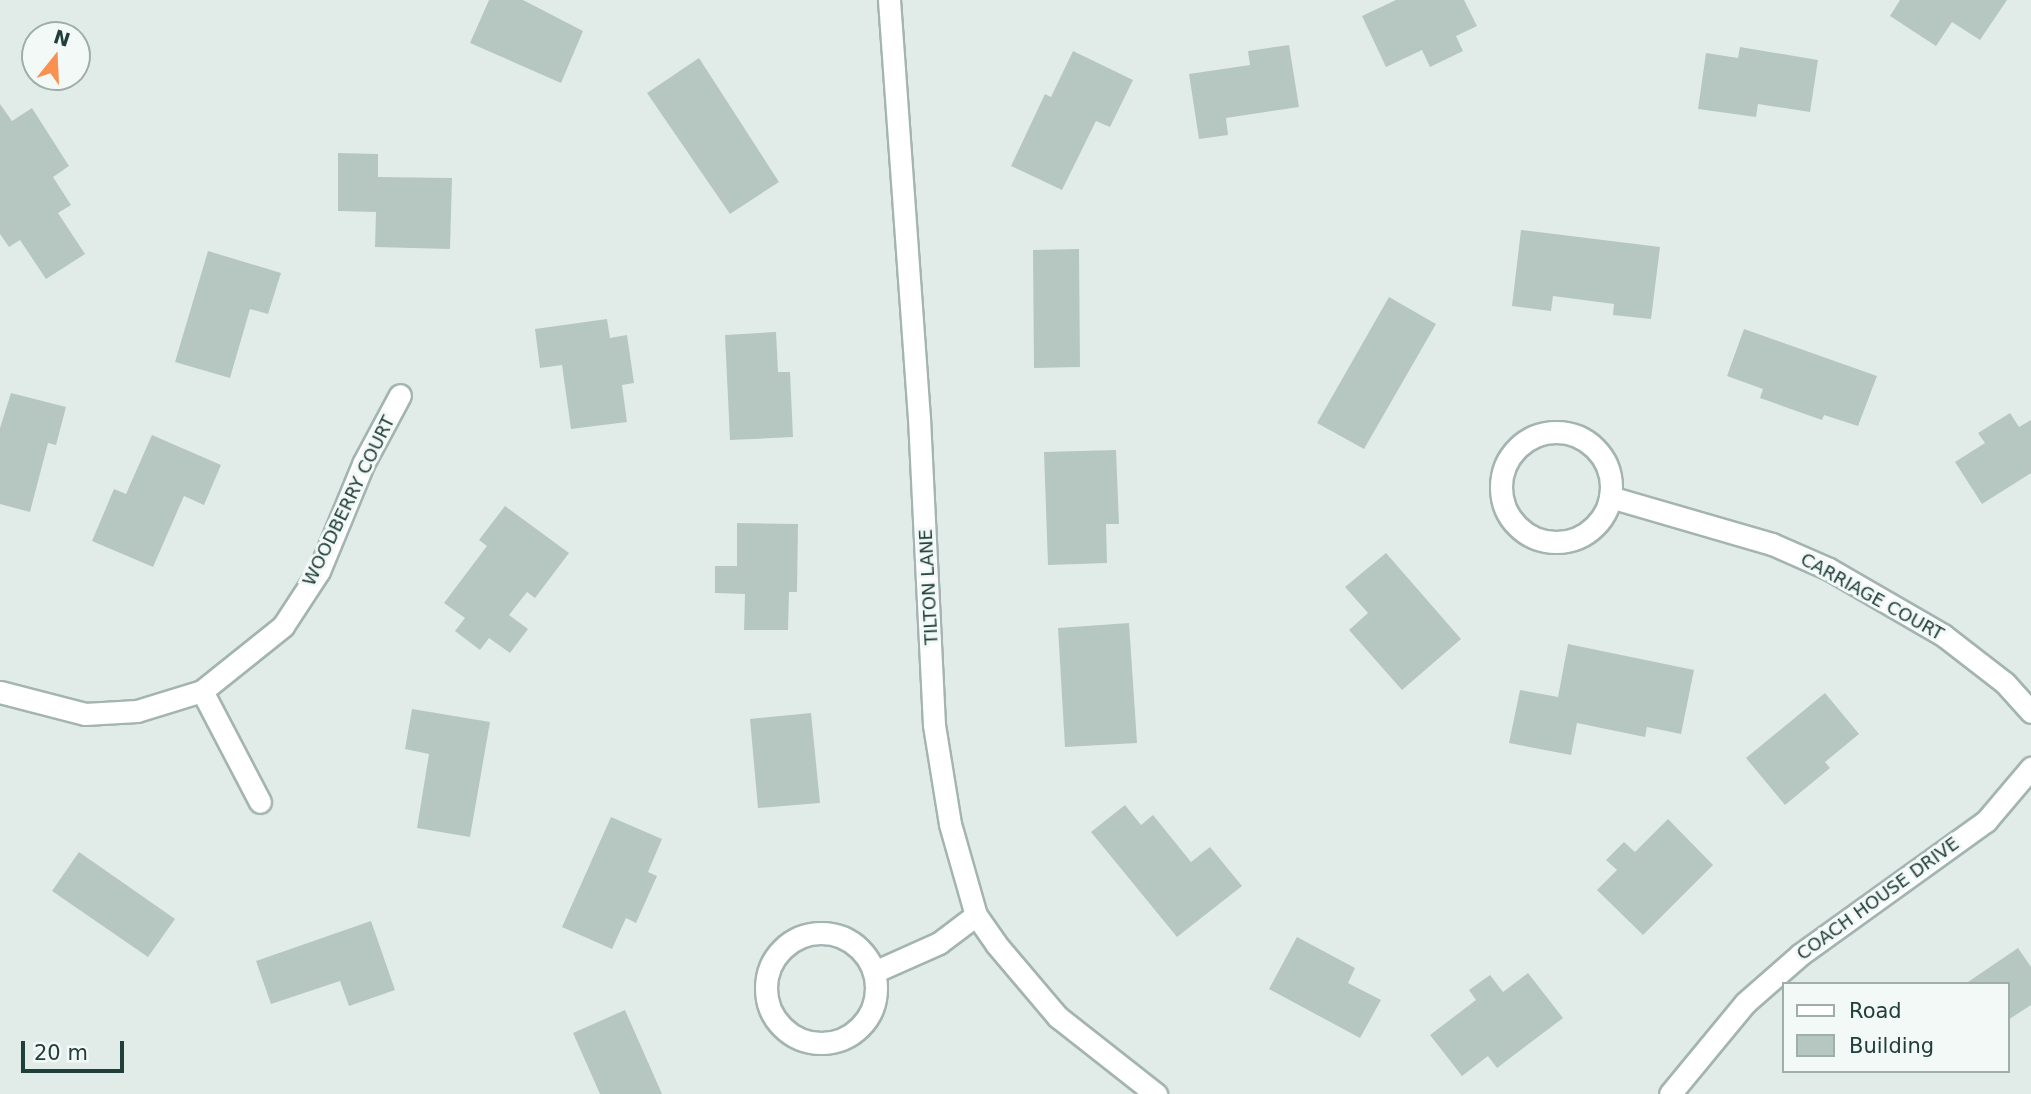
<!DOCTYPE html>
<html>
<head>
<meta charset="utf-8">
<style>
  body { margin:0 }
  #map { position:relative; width:2031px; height:1094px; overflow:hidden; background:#e1ece9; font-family:"DejaVu Sans",sans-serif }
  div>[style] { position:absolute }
  .building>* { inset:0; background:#b6c7c2 }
  .roads { filter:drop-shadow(2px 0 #a3b4b1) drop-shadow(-2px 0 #a3b4b1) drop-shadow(0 2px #a3b4b1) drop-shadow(0 -2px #a3b4b1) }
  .minor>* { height:21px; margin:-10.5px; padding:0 10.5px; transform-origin:10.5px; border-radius:10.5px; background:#fff }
  .minor>.ring { margin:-10.5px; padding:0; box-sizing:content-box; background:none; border:21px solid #fff; border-radius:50% }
  span { translate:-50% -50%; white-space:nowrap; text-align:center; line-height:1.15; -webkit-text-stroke:6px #f2f9f6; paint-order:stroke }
  .street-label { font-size:18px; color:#203e3a }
  .legend { position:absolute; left:1782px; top:982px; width:228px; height:91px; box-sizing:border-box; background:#f2f9f6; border:2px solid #9eaeab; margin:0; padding:9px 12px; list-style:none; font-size:21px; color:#203e3a }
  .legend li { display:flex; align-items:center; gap:14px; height:35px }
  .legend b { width:35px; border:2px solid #9eaeab }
  .north { position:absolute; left:21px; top:21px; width:70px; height:70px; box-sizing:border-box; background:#f2f9f6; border:2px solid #9eaeab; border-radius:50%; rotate:18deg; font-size:19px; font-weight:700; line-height:28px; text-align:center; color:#203e3a }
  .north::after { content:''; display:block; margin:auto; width:24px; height:32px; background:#fa9151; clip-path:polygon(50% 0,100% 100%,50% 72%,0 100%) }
  .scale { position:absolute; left:21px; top:1041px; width:103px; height:32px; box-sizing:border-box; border:4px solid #203e3a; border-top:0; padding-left:9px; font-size:21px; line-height:24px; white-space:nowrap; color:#203e3a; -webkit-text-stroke:5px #f2f9f6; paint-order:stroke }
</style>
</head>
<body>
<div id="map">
  <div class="building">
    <div style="clip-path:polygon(489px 0,523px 0,583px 31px,561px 83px,470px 43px)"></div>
    <div style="clip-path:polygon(1396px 0,1464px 0,1477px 26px,1456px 36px,1463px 51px,1430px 67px,1422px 50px,1386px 67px,1362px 16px)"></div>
    <div style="clip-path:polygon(1900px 0,2007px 0,1980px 40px,1952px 22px,1936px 46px,1890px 16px)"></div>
    <div style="clip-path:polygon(1289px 45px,1299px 107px,1226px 118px,1228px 135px,1199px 139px,1189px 74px,1250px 65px,1248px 51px)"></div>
    <div style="clip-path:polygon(1740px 47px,1818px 60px,1810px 112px,1758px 104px,1756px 117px,1698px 109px,1706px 53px,1738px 58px)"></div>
    <div style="clip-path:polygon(1073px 51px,1133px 80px,1110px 127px,1096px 121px,1062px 190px,1011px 166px,1045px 94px,1051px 97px)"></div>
    <div style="clip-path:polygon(699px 58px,779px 182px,730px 214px,647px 93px)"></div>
    <div style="clip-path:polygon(0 104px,12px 121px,32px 108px,69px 166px,53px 177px,71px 205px,58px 213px,85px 254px,46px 279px,20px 240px,9px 247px,0 234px)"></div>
    <div style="clip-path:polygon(338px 153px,378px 154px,378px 177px,452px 178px,450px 249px,375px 247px,376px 212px,338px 211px)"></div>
    <div style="clip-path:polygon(1521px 230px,1660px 247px,1651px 319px,1613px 315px,1614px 304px,1553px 296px,1551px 311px,1512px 306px)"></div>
    <div style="clip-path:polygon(1079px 249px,1080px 367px,1034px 368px,1033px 250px)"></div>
    <div style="clip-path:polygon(208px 251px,281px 273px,268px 314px,250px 309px,230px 378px,175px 362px)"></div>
    <div style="clip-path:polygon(1389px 297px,1436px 324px,1364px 449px,1317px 423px)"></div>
    <div style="clip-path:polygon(607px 319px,610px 338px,627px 335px,634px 383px,622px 385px,627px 422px,571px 429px,562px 365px,540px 368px,535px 329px)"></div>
    <div style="clip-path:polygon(1744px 329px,1877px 376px,1858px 426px,1824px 415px,1822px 420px,1760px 398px,1763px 389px,1727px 376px)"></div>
    <div style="clip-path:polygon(776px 332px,778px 372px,790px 372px,793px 437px,730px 440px,725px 335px)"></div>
    <div style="clip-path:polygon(11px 393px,66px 407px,56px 445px,48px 443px,30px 512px,0 504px,0 428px)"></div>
    <div style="clip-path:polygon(2010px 413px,2019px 427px,2031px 420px,2031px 473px,1982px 504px,1955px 462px,1985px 443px,1978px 433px)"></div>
    <div style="clip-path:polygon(152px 435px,221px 465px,204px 505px,184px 496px,153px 567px,92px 541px,114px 489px,126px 494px)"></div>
    <div style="clip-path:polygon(1116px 450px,1119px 524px,1106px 524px,1107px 563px,1048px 565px,1044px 452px)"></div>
    <div style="clip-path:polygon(505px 506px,569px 553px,535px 598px,527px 592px,509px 615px,528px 629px,510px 653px,489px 638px,480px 650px,455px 631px,465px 618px,444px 603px,487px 546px,479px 540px)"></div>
    <div style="clip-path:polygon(737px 523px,798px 524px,797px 592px,789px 592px,788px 630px,744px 630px,745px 594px,715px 593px,715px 566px,737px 566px)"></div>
    <div style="clip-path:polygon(1386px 553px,1461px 639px,1402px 690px,1349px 630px,1368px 613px,1345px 587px)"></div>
    <div style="clip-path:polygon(1129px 623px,1137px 743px,1065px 747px,1058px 628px)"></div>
    <div style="clip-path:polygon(1568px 644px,1694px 670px,1681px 734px,1647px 727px,1645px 737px,1577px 723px,1571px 755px,1509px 743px,1520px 690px,1558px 697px)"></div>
    <div style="clip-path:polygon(1825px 693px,1859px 734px,1825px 762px,1830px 768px,1785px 805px,1746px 758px)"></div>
    <div style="clip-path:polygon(412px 709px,490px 722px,470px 837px,417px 828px,429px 754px,405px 749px)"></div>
    <div style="clip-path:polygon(811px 713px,820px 803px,758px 808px,750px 719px)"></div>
    <div style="clip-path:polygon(1125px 805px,1141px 825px,1153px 815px,1191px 862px,1210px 847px,1242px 886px,1177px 937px,1091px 832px)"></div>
    <div style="clip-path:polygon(611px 817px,662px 839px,648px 872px,657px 876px,636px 923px,626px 918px,612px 949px,562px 927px)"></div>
    <div style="clip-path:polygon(1668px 819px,1713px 865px,1643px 935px,1597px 890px,1617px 870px,1606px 860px,1624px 842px,1635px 852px)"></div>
    <div style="clip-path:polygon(79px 852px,175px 919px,148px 957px,52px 891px)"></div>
    <div style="clip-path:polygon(371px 921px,395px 990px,349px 1006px,340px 981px,271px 1004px,256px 961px)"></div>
    <div style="clip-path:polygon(1297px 937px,1355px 968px,1348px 983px,1381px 1000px,1360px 1038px,1269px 989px)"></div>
    <div style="clip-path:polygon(2018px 948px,2031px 967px,2031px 1005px,2008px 1020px,2008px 984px,1965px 984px)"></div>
    <div style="clip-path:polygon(1528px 973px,1563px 1018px,1497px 1068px,1488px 1056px,1462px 1076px,1430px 1035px,1476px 1000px,1469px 990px,1490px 975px,1503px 992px)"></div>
    <div style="clip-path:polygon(625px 1010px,662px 1094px,600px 1094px,573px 1033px)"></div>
  </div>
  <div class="roads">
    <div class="minor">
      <div style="left:889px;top:0;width:419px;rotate:85.9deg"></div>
      <div style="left:919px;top:418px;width:307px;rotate:87.2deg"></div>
      <div style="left:934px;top:725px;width:100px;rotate:80.8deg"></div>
      <div style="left:950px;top:824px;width:95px;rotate:74.1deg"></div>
      <div style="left:976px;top:915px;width:35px;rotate:55deg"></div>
      <div style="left:996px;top:944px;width:96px;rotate:49.7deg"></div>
      <div style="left:1058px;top:1017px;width:125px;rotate:38.2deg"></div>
      <div class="ring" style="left:1501px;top:432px;width:89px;height:89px"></div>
      <div style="left:1610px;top:497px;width:169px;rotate:16.2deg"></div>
      <div style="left:1772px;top:544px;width:62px;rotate:23.7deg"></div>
      <div style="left:1829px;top:569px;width:132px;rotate:30.1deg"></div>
      <div style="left:1943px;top:635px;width:78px;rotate:37.7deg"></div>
      <div style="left:2005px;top:683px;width:39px;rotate:48deg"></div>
      <div style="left:202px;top:691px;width:125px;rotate:62.4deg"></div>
      <div style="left:0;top:692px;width:88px;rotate:14.5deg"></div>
      <div style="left:85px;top:714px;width:52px;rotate:-3.3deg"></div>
      <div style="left:137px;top:711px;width:68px;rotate:-17.1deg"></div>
      <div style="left:202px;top:691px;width:104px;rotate:-38.7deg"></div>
      <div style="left:283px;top:626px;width:66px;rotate:-56.8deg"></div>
      <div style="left:319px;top:571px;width:116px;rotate:-67.6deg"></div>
      <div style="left:363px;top:464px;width:78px;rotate:-61.8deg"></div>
      <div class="ring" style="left:766px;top:933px;width:89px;height:89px"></div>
      <div style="left:874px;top:972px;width:71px;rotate:-24deg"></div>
      <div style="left:939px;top:943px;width:46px;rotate:-37.1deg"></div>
      <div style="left:1670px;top:1094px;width:118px;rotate:-50.5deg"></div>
      <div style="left:1745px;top:1003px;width:74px;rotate:-41.2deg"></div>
      <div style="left:1801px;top:954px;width:228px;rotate:-35.7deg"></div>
      <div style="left:1986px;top:821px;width:70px;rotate:-49.7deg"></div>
    </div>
  </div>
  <div class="street-label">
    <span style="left:349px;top:501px;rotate:-64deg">WOODBERRY COURT</span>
    <span style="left:929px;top:587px;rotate:-93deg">TILTON LANE</span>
    <span style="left:1872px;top:597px;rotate:29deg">CARRIAGE COURT</span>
    <span style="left:1878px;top:899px;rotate:-36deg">COACH HOUSE DRIVE</span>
  </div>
  <ul class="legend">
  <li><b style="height:9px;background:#fff"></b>Road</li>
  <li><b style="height:19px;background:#b6c7c2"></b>Building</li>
  </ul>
  <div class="north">N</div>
  <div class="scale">20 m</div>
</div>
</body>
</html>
